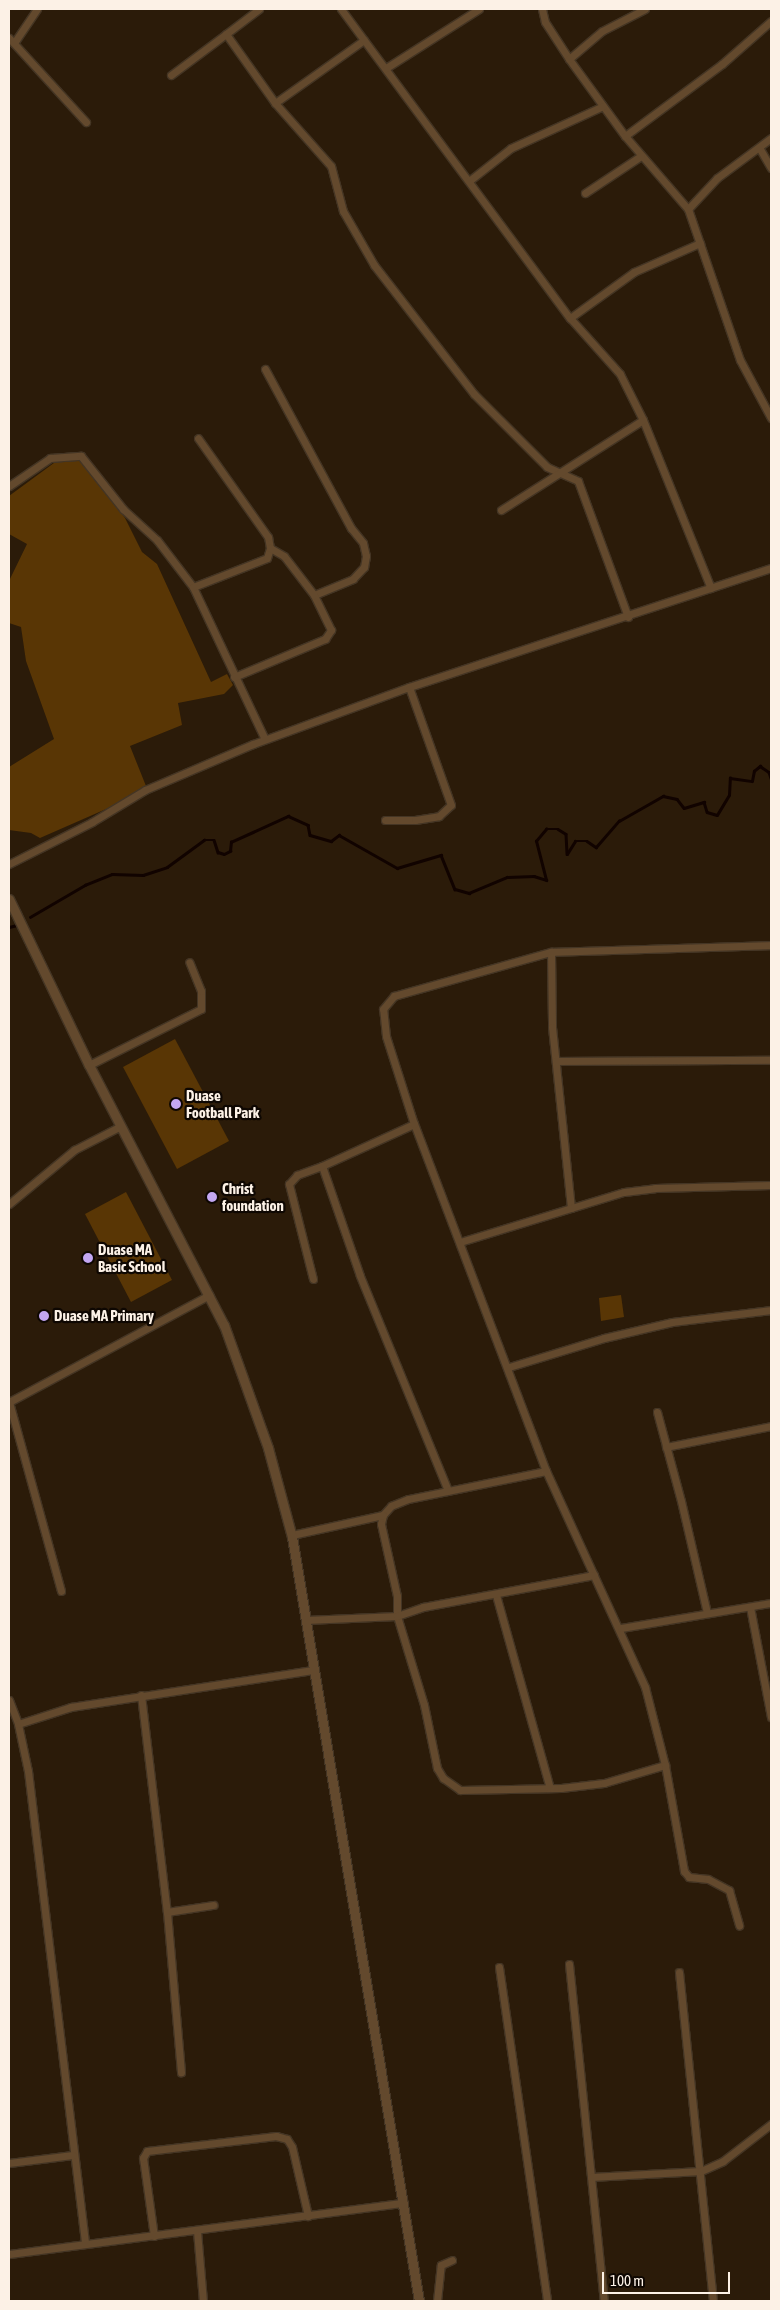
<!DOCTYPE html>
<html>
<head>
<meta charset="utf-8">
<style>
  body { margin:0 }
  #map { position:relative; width:780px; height:2310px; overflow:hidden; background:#2b1b09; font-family:"Asap Condensed",sans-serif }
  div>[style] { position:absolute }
  .green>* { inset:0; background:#593605 }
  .stream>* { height:2.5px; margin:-1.25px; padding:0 1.25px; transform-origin:1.25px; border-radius:1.25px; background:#110300 }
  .roads { filter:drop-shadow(1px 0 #443524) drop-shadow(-1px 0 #443524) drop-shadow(0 1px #443524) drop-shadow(0 -1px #443524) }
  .minor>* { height:7px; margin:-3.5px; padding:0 3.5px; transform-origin:3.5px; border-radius:3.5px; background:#63492d }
  .tertiary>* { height:9px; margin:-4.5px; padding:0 4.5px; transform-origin:4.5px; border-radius:4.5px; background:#63492d }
  .dots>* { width:14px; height:14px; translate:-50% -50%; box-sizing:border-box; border:2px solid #0e0702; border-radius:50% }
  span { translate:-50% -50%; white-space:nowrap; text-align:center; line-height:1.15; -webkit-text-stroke:4.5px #0e0702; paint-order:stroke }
  .poi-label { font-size:15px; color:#fcf1e6; font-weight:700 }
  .left { translate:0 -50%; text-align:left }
  .frame { position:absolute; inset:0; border:10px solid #fcf1e6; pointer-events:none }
  .scale { position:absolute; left:602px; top:2272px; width:128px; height:22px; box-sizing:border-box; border:2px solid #fcf1e6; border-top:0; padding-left:6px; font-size:15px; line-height:18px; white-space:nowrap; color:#fcf1e6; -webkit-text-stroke:4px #0e0702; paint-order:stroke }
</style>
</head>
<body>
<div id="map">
  <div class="green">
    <div style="clip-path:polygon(78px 457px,125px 518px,142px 552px,157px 564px,211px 682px,227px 674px,233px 685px,224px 694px,178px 703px,182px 725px,130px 746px,146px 786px,113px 806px,40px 838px,31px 833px,9px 830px,9px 767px,54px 739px,26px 661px,21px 627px,9px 623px,9px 581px,27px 544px,9px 534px,9px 496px,58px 460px)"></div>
    <div style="clip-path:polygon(175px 1039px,229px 1141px,177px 1169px,123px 1067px)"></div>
    <div style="clip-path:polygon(126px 1192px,172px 1280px,131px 1302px,85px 1214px)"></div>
    <div style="clip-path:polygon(621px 1295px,624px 1317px,601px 1321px,599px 1298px)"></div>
  </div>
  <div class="stream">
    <div style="left:30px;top:917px;width:64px;rotate:-30.2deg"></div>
    <div style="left:85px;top:885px;width:29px;rotate:-22deg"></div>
    <div style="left:112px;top:874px;width:31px;rotate:2deg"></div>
    <div style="left:143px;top:875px;width:25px;rotate:-18deg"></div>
    <div style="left:167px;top:867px;width:46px;rotate:-36.1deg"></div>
    <div style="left:204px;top:840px;width:10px"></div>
    <div style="left:214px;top:840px;width:13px;rotate:72deg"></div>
    <div style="left:218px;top:852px;width:6px;rotate:18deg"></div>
    <div style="left:224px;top:854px;width:7px;rotate:-27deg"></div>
    <div style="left:230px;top:851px;width:9px;rotate:-84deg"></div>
    <div style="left:231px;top:842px;width:63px;rotate:-24.5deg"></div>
    <div style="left:288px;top:816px;width:22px;rotate:24deg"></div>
    <div style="left:308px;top:825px;width:10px;rotate:79deg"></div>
    <div style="left:310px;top:835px;width:22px;rotate:16deg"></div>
    <div style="left:331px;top:841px;width:10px;rotate:-37deg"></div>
    <div style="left:339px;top:835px;width:67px;rotate:29.6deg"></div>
    <div style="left:397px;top:868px;width:46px;rotate:-16.5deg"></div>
    <div style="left:441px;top:855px;width:37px;rotate:68deg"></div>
    <div style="left:455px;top:889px;width:15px;rotate:16deg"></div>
    <div style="left:469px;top:893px;width:41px;rotate:-22.8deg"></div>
    <div style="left:507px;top:877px;width:27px;rotate:-2deg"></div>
    <div style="left:534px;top:876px;width:13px;rotate:18deg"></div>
    <div style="left:546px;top:880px;width:40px;rotate:-104.4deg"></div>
    <div style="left:536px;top:841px;width:16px;rotate:-50deg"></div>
    <div style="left:546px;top:829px;width:12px"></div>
    <div style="left:558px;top:829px;width:9px;rotate:32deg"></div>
    <div style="left:566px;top:834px;width:20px;rotate:87deg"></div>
    <div style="left:567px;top:854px;width:15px;rotate:-58deg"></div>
    <div style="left:575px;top:841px;width:12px"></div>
    <div style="left:587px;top:841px;width:11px;rotate:34deg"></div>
    <div style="left:596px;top:847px;width:35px;rotate:-49deg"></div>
    <div style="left:619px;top:821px;width:51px;rotate:-29.6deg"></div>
    <div style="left:663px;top:796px;width:14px;rotate:12deg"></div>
    <div style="left:677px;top:799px;width:11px;rotate:52deg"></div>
    <div style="left:684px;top:808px;width:21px;rotate:-17deg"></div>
    <div style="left:704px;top:802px;width:10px;rotate:73deg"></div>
    <div style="left:707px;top:812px;width:10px;rotate:17deg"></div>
    <div style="left:717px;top:815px;width:23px;rotate:-59deg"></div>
    <div style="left:729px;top:795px;width:17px;rotate:-87deg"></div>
    <div style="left:730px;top:778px;width:22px;rotate:8deg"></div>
    <div style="left:752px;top:781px;width:10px;rotate:-79deg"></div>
    <div style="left:754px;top:771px;width:8px;rotate:-40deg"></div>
    <div style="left:760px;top:766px;width:11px;rotate:34deg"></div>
    <div style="left:769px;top:772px;width:6px;rotate:72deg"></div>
    <div style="left:9px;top:927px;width:8px;rotate:-14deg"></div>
  </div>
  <div class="roads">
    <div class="minor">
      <div style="left:259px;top:9px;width:41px;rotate:142.9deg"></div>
      <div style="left:226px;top:34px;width:85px;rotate:54.6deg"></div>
      <div style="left:275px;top:103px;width:109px;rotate:-35.3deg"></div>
      <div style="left:341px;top:9px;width:385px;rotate:53.5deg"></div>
      <div style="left:570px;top:318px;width:75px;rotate:48.2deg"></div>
      <div style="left:620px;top:374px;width:51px;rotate:63.4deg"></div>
      <div style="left:643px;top:420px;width:181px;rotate:68deg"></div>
      <div style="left:542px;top:9px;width:13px;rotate:77deg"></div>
      <div style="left:545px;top:22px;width:44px;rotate:57deg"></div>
      <div style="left:569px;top:59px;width:95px;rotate:54deg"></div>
      <div style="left:625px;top:136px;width:96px;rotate:49.2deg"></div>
      <div style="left:688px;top:209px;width:160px;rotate:71deg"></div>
      <div style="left:740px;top:360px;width:66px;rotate:61.9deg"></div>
      <div style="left:9px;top:38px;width:114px;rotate:47.5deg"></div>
      <div style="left:14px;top:43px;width:41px;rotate:-55.9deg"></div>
      <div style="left:569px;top:59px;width:43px;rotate:-40.3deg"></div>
      <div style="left:602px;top:31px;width:48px;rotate:-27.1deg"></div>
      <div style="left:386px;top:68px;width:110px;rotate:-32.4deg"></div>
      <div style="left:171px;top:75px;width:69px;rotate:-36.7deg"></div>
      <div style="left:275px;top:103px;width:84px;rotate:48.4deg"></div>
      <div style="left:331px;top:166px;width:47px;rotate:75.1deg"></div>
      <div style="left:343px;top:211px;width:62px;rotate:60.1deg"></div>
      <div style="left:374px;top:265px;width:163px;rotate:52.2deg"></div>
      <div style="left:474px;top:394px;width:103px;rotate:45deg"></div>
      <div style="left:547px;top:467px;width:34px;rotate:24deg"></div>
      <div style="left:578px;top:481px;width:145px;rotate:69.8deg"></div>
      <div style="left:625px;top:136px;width:121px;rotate:-36.6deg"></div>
      <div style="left:722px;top:64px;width:65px;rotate:-41.3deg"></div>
      <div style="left:760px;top:149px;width:22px;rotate:60deg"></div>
      <div style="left:469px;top:181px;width:53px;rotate:-38.2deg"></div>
      <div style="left:511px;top:148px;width:101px;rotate:-24.5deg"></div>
      <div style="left:585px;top:193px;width:67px;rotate:-33.5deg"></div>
      <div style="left:688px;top:209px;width:42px;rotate:-46.9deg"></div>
      <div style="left:717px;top:178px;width:67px;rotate:-36.5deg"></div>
      <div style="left:570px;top:318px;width:79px;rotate:-35.7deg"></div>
      <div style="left:634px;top:272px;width:72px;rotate:-23.7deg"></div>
      <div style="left:265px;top:369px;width:181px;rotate:61.6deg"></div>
      <div style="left:351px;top:528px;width:19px;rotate:51deg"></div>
      <div style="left:363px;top:543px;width:13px;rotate:77deg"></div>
      <div style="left:366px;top:556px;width:11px;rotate:100deg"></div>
      <div style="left:364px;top:567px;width:16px;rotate:133deg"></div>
      <div style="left:353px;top:579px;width:42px;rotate:157.7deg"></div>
      <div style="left:9px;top:486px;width:50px;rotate:-34.3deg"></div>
      <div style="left:50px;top:458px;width:31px;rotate:-4deg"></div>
      <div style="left:81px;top:456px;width:68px;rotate:51.6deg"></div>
      <div style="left:123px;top:509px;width:46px;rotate:42.4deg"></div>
      <div style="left:157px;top:540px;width:59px;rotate:52.5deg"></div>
      <div style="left:193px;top:587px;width:168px;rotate:64.7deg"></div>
      <div style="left:501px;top:510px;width:168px;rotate:-32.4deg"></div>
      <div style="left:193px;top:587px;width:79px;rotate:-21.4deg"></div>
      <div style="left:267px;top:558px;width:10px;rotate:-73deg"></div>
      <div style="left:270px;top:548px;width:11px;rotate:-100deg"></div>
      <div style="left:268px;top:537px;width:121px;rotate:-125.3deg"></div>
      <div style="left:234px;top:677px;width:99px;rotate:-22.7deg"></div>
      <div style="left:325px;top:639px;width:11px;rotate:-56deg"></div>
      <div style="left:331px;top:630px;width:39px;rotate:-116deg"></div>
      <div style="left:314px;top:595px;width:49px;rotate:-127.6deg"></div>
      <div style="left:284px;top:556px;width:16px;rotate:-150deg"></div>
      <div style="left:385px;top:820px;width:30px"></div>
      <div style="left:415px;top:820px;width:24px;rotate:-9deg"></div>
      <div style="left:439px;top:816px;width:16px;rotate:-43deg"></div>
      <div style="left:451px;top:805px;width:125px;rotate:-109.6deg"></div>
      <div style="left:9px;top:864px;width:93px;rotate:-26.8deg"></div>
      <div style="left:92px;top:822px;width:62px;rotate:-31.1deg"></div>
      <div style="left:145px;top:790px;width:117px;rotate:-23.1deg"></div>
      <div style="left:253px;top:744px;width:166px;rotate:-20.1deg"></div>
      <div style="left:409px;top:687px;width:381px;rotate:-18.2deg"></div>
      <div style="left:551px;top:952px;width:75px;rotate:89.2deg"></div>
      <div style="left:552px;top:1027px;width:182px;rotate:84deg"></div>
      <div style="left:556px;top:1061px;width:215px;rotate:-0.3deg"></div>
      <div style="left:89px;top:1065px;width:125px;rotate:-26.6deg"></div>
      <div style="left:201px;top:1009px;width:18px;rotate:-90deg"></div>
      <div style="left:201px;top:991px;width:31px;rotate:-112deg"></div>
      <div style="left:414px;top:1124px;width:101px;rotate:155.5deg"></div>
      <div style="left:322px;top:1166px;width:116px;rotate:70.9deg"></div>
      <div style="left:360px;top:1276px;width:232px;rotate:67.7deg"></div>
      <div style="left:9px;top:1204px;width:85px;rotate:-39.7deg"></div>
      <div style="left:74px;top:1150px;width:53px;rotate:-27.1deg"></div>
      <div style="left:460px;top:1242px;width:171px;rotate:-17deg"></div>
      <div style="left:624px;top:1192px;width:31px;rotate:-7deg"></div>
      <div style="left:655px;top:1188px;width:116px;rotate:-1.5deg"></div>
      <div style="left:313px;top:1279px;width:98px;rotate:-104.2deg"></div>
      <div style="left:289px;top:1184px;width:12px;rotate:-48deg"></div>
      <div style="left:297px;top:1175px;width:27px;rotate:-20deg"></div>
      <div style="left:509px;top:1367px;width:99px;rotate:-17deg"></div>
      <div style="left:604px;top:1338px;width:70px;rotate:-13.2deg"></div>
      <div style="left:672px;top:1322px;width:100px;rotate:-6.9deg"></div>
      <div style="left:9px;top:1402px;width:227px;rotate:-28.1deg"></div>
      <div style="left:9px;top:1402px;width:196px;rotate:74.6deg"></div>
      <div style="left:657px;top:1412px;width:92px;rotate:74.9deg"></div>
      <div style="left:681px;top:1501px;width:115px;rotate:76.9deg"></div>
      <div style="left:666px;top:1447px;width:107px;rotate:-11.3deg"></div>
      <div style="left:546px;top:1471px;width:141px;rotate:168.5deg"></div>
      <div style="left:408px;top:1499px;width:18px;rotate:158deg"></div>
      <div style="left:391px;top:1506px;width:12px;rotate:132deg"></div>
      <div style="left:383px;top:1515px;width:9px;rotate:103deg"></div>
      <div style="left:381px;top:1524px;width:74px;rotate:77.5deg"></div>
      <div style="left:397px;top:1596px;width:20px;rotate:90deg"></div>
      <div style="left:397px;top:1616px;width:93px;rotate:73.1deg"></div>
      <div style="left:424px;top:1705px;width:64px;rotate:78.3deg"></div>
      <div style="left:437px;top:1768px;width:12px;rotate:59deg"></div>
      <div style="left:443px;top:1778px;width:21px;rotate:35deg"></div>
      <div style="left:460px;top:1790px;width:101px;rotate:-1.1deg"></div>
      <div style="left:561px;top:1788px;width:43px;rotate:-6.6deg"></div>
      <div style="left:604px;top:1783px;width:64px;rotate:-16.4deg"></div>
      <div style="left:665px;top:1765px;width:81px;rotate:-104.4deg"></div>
      <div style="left:645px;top:1687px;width:238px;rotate:-114.6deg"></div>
      <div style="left:546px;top:1471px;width:371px;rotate:-110.8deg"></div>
      <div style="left:414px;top:1124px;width:92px;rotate:-107.7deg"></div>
      <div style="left:386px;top:1036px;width:27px;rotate:-96deg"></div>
      <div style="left:383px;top:1009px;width:17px;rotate:-50deg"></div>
      <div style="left:394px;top:996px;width:163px;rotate:-15.7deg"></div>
      <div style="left:551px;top:952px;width:220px;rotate:-1.8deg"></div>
      <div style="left:292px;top:1535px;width:93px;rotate:-12.4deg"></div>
      <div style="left:496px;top:1595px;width:200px;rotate:74.4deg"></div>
      <div style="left:750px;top:1607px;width:112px;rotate:79.2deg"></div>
      <div style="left:306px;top:1620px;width:91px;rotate:-2.5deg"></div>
      <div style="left:397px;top:1616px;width:28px;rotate:-19deg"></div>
      <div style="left:423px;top:1607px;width:174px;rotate:-10.6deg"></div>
      <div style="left:621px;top:1628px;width:152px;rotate:-9.5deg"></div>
      <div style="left:141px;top:1695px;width:219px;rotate:83.2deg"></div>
      <div style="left:167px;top:1912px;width:161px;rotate:85deg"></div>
      <div style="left:9px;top:1700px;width:26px;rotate:69deg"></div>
      <div style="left:18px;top:1724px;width:48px;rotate:78deg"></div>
      <div style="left:28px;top:1771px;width:475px;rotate:83.1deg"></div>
      <div style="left:18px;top:1724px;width:56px;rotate:-17.8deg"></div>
      <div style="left:71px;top:1707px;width:246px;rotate:-8.7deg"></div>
      <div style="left:665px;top:1765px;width:108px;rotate:79.8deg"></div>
      <div style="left:684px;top:1871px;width:8px;rotate:50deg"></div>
      <div style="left:689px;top:1877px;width:19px;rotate:6deg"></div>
      <div style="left:708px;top:1879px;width:24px;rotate:28deg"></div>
      <div style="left:729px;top:1890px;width:37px;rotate:74deg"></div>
      <div style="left:167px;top:1912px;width:47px;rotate:-8.7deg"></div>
      <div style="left:569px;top:1964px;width:339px;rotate:84.1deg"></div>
      <div style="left:499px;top:1967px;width:337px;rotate:81.8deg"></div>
      <div style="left:679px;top:1972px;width:331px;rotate:84.1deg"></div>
      <div style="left:9px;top:2163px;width:64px;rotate:-7.1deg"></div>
      <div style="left:591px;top:2177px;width:110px;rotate:-3.1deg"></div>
      <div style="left:701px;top:2171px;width:24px;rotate:-24deg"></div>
      <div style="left:723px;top:2161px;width:61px;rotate:-37.6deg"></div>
      <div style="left:197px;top:2231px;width:70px;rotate:85.1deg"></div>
      <div style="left:154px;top:2236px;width:79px;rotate:-98deg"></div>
      <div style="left:143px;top:2158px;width:8px;rotate:-60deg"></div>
      <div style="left:147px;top:2151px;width:130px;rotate:-6.6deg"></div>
      <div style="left:276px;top:2136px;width:11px;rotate:15deg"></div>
      <div style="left:287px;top:2139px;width:9px;rotate:58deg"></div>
      <div style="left:292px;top:2147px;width:71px;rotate:76.9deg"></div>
      <div style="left:9px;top:2254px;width:398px;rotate:-7.4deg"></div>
      <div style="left:437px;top:2301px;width:36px;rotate:-84deg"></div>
      <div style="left:441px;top:2265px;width:12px;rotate:-24deg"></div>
    </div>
    <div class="tertiary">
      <div style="left:9px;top:899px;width:184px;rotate:64.3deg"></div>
      <div style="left:89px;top:1065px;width:293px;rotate:62.6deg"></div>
      <div style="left:224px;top:1325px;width:131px;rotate:70.3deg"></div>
      <div style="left:268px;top:1448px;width:92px;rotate:74.9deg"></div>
      <div style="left:292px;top:1537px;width:774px;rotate:80.56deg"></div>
    </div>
  </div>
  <div class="dots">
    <div style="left:176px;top:1104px;background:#c3a7f2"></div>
    <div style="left:212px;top:1197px;background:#c3a7f2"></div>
    <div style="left:88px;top:1258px;background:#c3a7f2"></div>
    <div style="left:44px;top:1316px;background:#c3a7f2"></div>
  </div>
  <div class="poi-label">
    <span class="left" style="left:186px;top:1104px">Duase<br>Football Park</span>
    <span class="left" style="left:222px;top:1197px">Christ<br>foundation</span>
    <span class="left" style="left:98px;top:1258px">Duase MA<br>Basic School</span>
    <span class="left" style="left:54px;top:1316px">Duase MA Primary</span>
  </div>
  <div class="frame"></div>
  <div class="scale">100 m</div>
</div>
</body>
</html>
